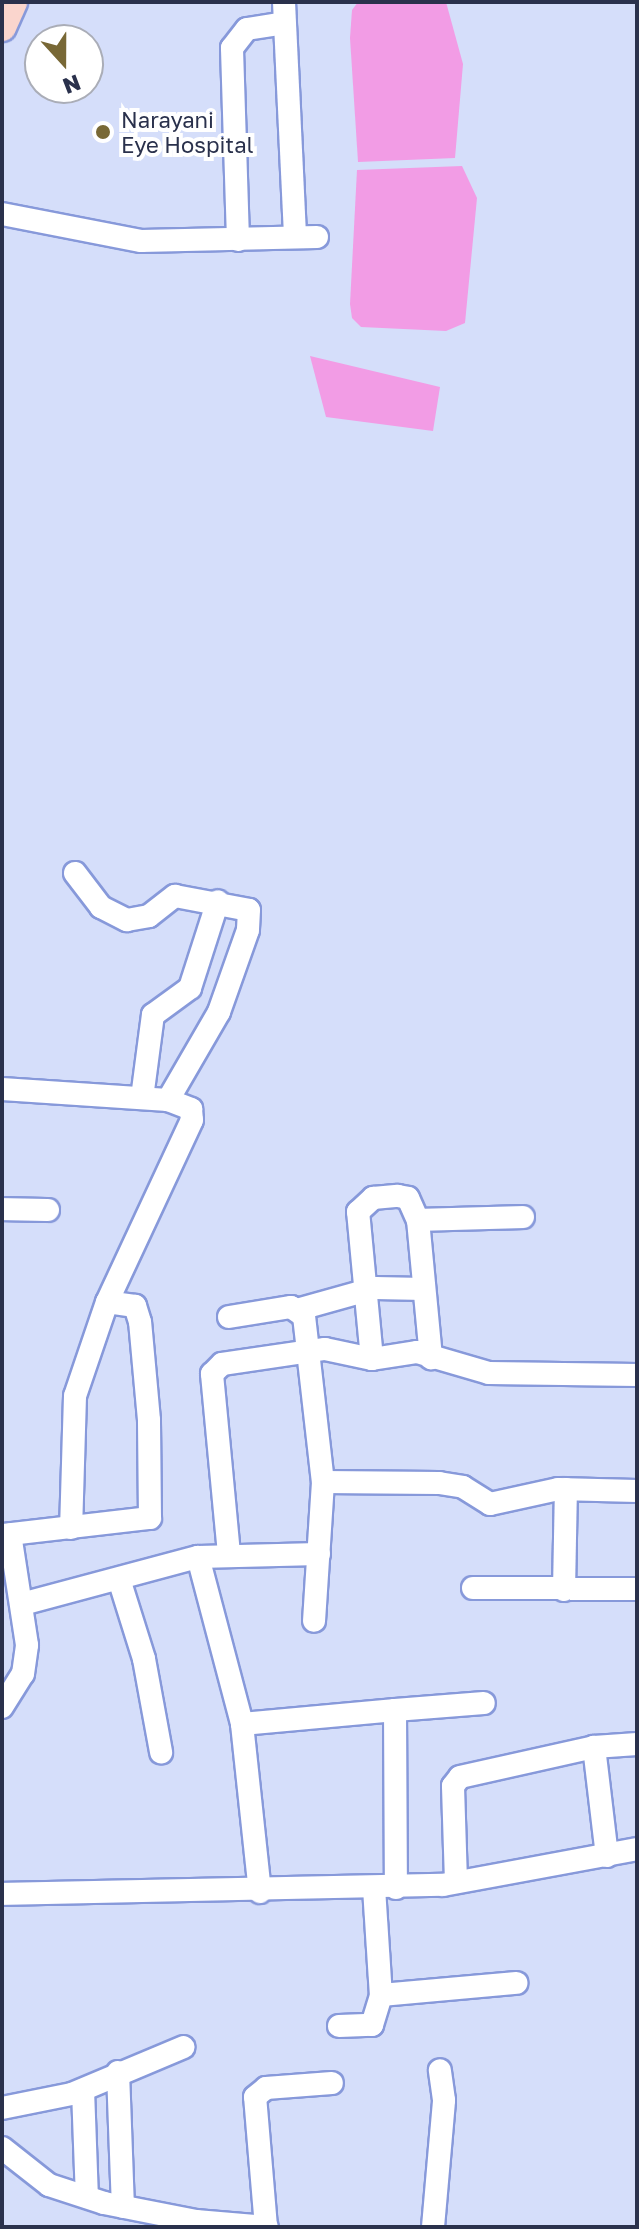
<!DOCTYPE html>
<html>
<head>
<meta charset="utf-8">
<style>
  body { margin:0 }
  #map { position:relative; width:639px; height:2229px; overflow:hidden; background:#d5defa; font-family:"Golos Text",sans-serif }
  div>[style] { position:absolute }
  .green>* { inset:0; background:#f29ce5 }
  .roads { filter:drop-shadow(2px 0 #8799da) drop-shadow(-2px 0 #8799da) drop-shadow(0 2px #8799da) drop-shadow(0 -2px #8799da) }
  .minor>* { height:22px; margin:-11px; padding:0 11px; transform-origin:11px; border-radius:11px; background:#fff }
  .major>* { height:28px; margin:-14px; padding:0 14px; transform-origin:14px; border-radius:14px; background:#fad5cd }
  .dots>* { width:22px; height:22px; translate:-50% -50%; box-sizing:border-box; border:4px solid #fff; border-radius:50% }
  span { translate:-50% -50%; white-space:nowrap; text-align:center; line-height:1.15; -webkit-text-stroke:8px #fff; paint-order:stroke }
  .poi-label { font-size:22px; color:#2a314c }
  .left { translate:0 -50%; text-align:left }
  .frame { position:absolute; inset:0; border:4px solid #2a314c; pointer-events:none }
  .north { position:absolute; left:24px; top:24px; width:80px; height:80px; box-sizing:border-box; background:#fff; border:2px solid #aaadb7; border-radius:50%; rotate:159deg; font-size:22px; font-weight:700; line-height:32px; text-align:center; color:#2a314c }
  .north::after { content:''; display:block; margin:auto; width:28px; height:36px; background:#786836; clip-path:polygon(50% 0,100% 100%,50% 72%,0 100%) }
</style>
</head>
<body>
<div id="map">
  <div class="green">
    <div style="clip-path:polygon(358px 2px,446px 2px,463px 64px,455px 158px,358px 162px,350px 38px,352px 10px)"></div>
    <div style="clip-path:polygon(462px 166px,477px 198px,465px 323px,446px 331px,361px 327px,352px 318px,350px 304px,357px 170px)"></div>
    <div style="clip-path:polygon(310px 356px,440px 387px,433px 431px,326px 417px)"></div>
  </div>
  <div class="roads">
    <div class="minor">
      <div style="left:284px;top:2px;width:235px;rotate:87.3deg"></div>
      <div style="left:2px;top:214px;width:142px;rotate:11deg"></div>
      <div style="left:141px;top:241px;width:176px;rotate:-1.3deg"></div>
      <div style="left:238px;top:240px;width:192px;rotate:-91.8deg"></div>
      <div style="left:232px;top:48px;width:24px;rotate:-52deg"></div>
      <div style="left:247px;top:29px;width:38px;rotate:-9deg"></div>
      <div style="left:75px;top:873px;width:43px;rotate:52.6deg"></div>
      <div style="left:101px;top:907px;width:29px;rotate:27deg"></div>
      <div style="left:127px;top:920px;width:22px;rotate:-10deg"></div>
      <div style="left:149px;top:916px;width:33px;rotate:-38deg"></div>
      <div style="left:175px;top:896px;width:75px;rotate:10.7deg"></div>
      <div style="left:249px;top:910px;width:20px;rotate:93deg"></div>
      <div style="left:248px;top:930px;width:87px;rotate:109.5deg"></div>
      <div style="left:219px;top:1012px;width:102px;rotate:120.1deg"></div>
      <div style="left:2px;top:1089px;width:166px;rotate:3.8deg"></div>
      <div style="left:168px;top:1100px;width:25px;rotate:21deg"></div>
      <div style="left:191px;top:1109px;width:11px;rotate:85deg"></div>
      <div style="left:192px;top:1120px;width:201px;rotate:115deg"></div>
      <div style="left:107px;top:1302px;width:99px;rotate:108.8deg"></div>
      <div style="left:75px;top:1396px;width:132px;rotate:91.7deg"></div>
      <div style="left:142px;top:1098px;width:84px;rotate:-82.5deg"></div>
      <div style="left:153px;top:1015px;width:46px;rotate:-36.1deg"></div>
      <div style="left:190px;top:988px;width:91px;rotate:-72.2deg"></div>
      <div style="left:2px;top:1209px;width:46px;rotate:1.2deg"></div>
      <div style="left:418px;top:1220px;width:105px;rotate:-1.6deg"></div>
      <div style="left:300px;top:1309px;width:78px;rotate:-15.6deg"></div>
      <div style="left:375px;top:1288px;width:49px;rotate:1.2deg"></div>
      <div style="left:229px;top:1317px;width:63px;rotate:-9.2deg"></div>
      <div style="left:291px;top:1307px;width:16px;rotate:35deg"></div>
      <div style="left:304px;top:1316px;width:167px;rotate:83.5deg"></div>
      <div style="left:323px;top:1482px;width:139px;rotate:93.7deg"></div>
      <div style="left:372px;top:1359px;width:148px;rotate:-95.4deg"></div>
      <div style="left:358px;top:1212px;width:21px;rotate:-43deg"></div>
      <div style="left:373px;top:1198px;width:25px;rotate:-5deg"></div>
      <div style="left:398px;top:1196px;width:10px;rotate:11deg"></div>
      <div style="left:408px;top:1198px;width:24px;rotate:66deg"></div>
      <div style="left:418px;top:1220px;width:139px;rotate:84.6deg"></div>
      <div style="left:323px;top:1482px;width:116px;rotate:0.5deg"></div>
      <div style="left:439px;top:1483px;width:24px;rotate:9deg"></div>
      <div style="left:463px;top:1487px;width:32px;rotate:32deg"></div>
      <div style="left:490px;top:1504px;width:70px;rotate:-12.4deg"></div>
      <div style="left:558px;top:1489px;width:79px;rotate:1.5deg"></div>
      <div style="left:2px;top:1535px;width:149px;rotate:-6.6deg"></div>
      <div style="left:150px;top:1518px;width:98px;rotate:-90.6deg"></div>
      <div style="left:149px;top:1420px;width:98px;rotate:-95.2deg"></div>
      <div style="left:140px;top:1322px;width:17px;rotate:-107deg"></div>
      <div style="left:135px;top:1306px;width:28px;rotate:-172deg"></div>
      <div style="left:229px;top:1554px;width:181px;rotate:-95.4deg"></div>
      <div style="left:212px;top:1374px;width:14px;rotate:-45deg"></div>
      <div style="left:222px;top:1364px;width:104px;rotate:-8.3deg"></div>
      <div style="left:325px;top:1349px;width:48px;rotate:12deg"></div>
      <div style="left:372px;top:1359px;width:46px;rotate:-8.8deg"></div>
      <div style="left:417px;top:1352px;width:75px;rotate:16.3deg"></div>
      <div style="left:489px;top:1373px;width:148px;rotate:0.8deg"></div>
      <div style="left:198px;top:1557px;width:173px;rotate:75.2deg"></div>
      <div style="left:242px;top:1724px;width:169px;rotate:83.9deg"></div>
      <div style="left:119px;top:1579px;width:84px;rotate:72.6deg"></div>
      <div style="left:144px;top:1659px;width:95px;rotate:79.6deg"></div>
      <div style="left:473px;top:1588px;width:164px;rotate:0.3deg"></div>
      <div style="left:564px;top:1590px;width:101px;rotate:-88.9deg"></div>
      <div style="left:22px;top:1604px;width:182px;rotate:-15deg"></div>
      <div style="left:198px;top:1557px;width:121px;rotate:-1.4deg"></div>
      <div style="left:2px;top:1707px;width:39px;rotate:-58deg"></div>
      <div style="left:23px;top:1674px;width:29px;rotate:-82deg"></div>
      <div style="left:27px;top:1645px;width:112px;rotate:-98.7deg"></div>
      <div style="left:395px;top:1710px;width:89px;rotate:-4.5deg"></div>
      <div style="left:242px;top:1724px;width:154px;rotate:-5.2deg"></div>
      <div style="left:395px;top:1710px;width:178px;rotate:89.7deg"></div>
      <div style="left:607px;top:1856px;width:110px;rotate:-96.8deg"></div>
      <div style="left:594px;top:1747px;width:43px;rotate:-4deg"></div>
      <div style="left:456px;top:1882px;width:96px;rotate:-91.8deg"></div>
      <div style="left:453px;top:1786px;width:11px;rotate:-52deg"></div>
      <div style="left:460px;top:1777px;width:137px;rotate:-12.6deg"></div>
      <div style="left:374px;top:1888px;width:107px;rotate:86.3deg"></div>
      <div style="left:381px;top:1995px;width:136px;rotate:-5.1deg"></div>
      <div style="left:2px;top:1894px;width:441px;rotate:-1.2deg"></div>
      <div style="left:443px;top:1885px;width:197px;rotate:-10.5deg"></div>
      <div style="left:339px;top:2026px;width:33px;rotate:-2deg"></div>
      <div style="left:372px;top:2025px;width:31px;rotate:-73deg"></div>
      <div style="left:118px;top:2072px;width:135px;rotate:87.9deg"></div>
      <div style="left:83px;top:2090px;width:107px;rotate:87.9deg"></div>
      <div style="left:2px;top:2108px;width:71px;rotate:-11.3deg"></div>
      <div style="left:72px;top:2094px;width:121px;rotate:-22.8deg"></div>
      <div style="left:2px;top:2148px;width:60px;rotate:38.2deg"></div>
      <div style="left:49px;top:2185px;width:58px;rotate:18.1deg"></div>
      <div style="left:104px;top:2203px;width:94px;rotate:11.1deg"></div>
      <div style="left:196px;top:2221px;width:71px;rotate:4.8deg"></div>
      <div style="left:266px;top:2227px;width:130px;rotate:-94.8deg"></div>
      <div style="left:255px;top:2097px;width:14px;rotate:-39deg"></div>
      <div style="left:266px;top:2088px;width:66px;rotate:-4.3deg"></div>
      <div style="left:433px;top:2227px;width:127px;rotate:-85deg"></div>
      <div style="left:444px;top:2100px;width:30px;rotate:-98deg"></div>
    </div>
    <div class="major">
      <div style="left:2px;top:27px;width:27px;rotate:-66deg"></div>
    </div>
  </div>
  <div class="dots">
    <div style="left:103px;top:132px;background:#786836"></div>
  </div>
  <div class="poi-label">
    <span class="left" style="left:121px;top:132px">Narayani<br>Eye Hospital</span>
  </div>
  <div class="frame"></div>
  <div class="north">N</div>
</div>
</body>
</html>
